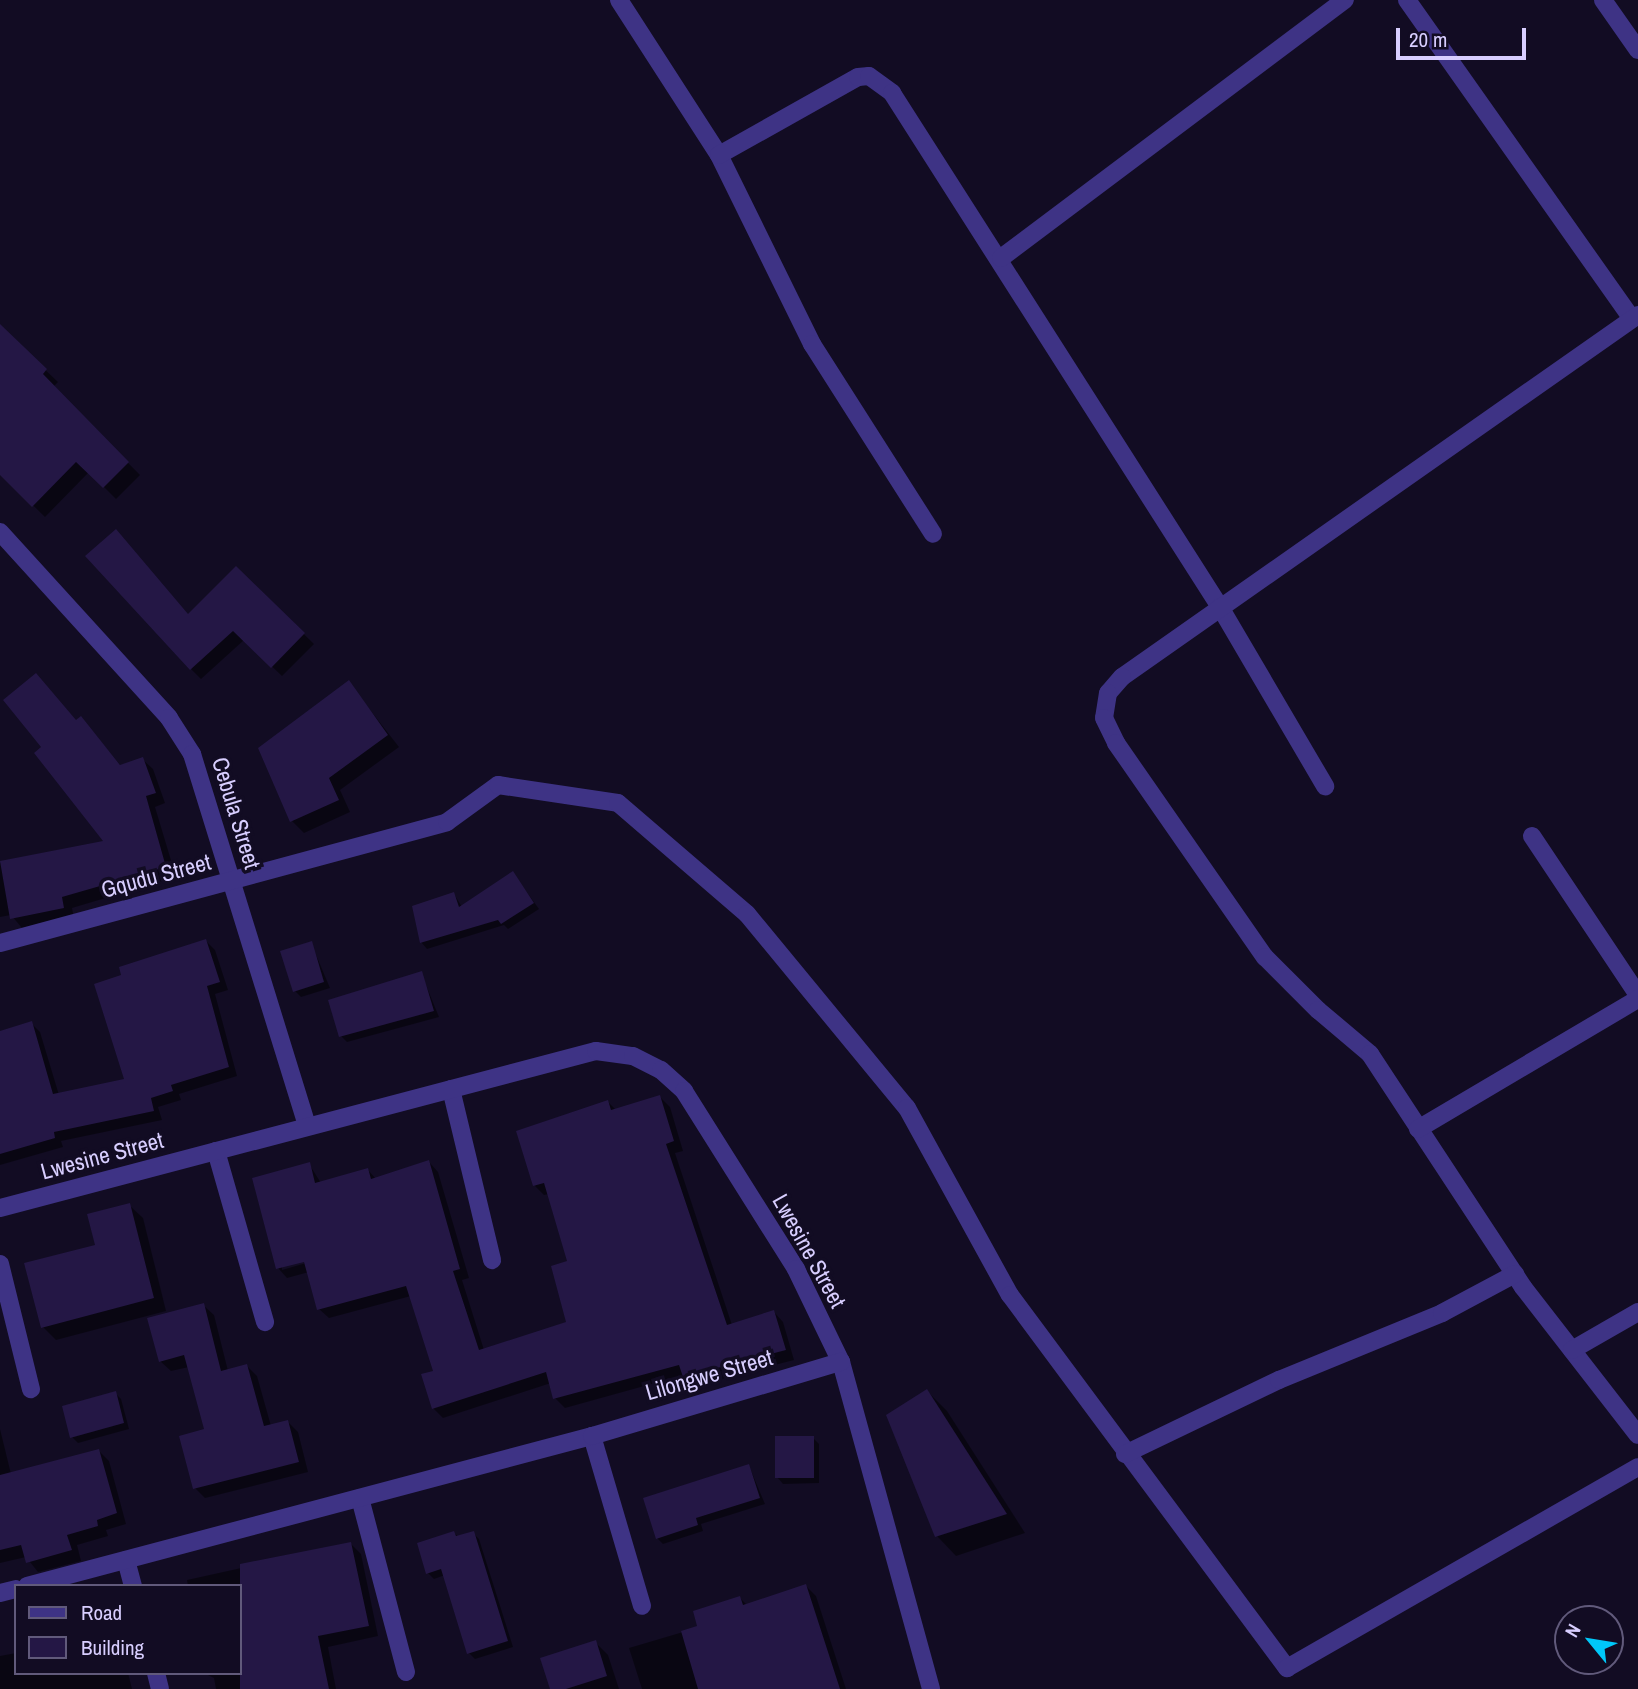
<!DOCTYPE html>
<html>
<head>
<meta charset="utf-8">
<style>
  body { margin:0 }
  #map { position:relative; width:1638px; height:1689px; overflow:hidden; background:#120c23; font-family:"Archivo Narrow",sans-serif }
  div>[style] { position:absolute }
  .shadow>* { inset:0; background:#0007 }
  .building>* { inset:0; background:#241745 }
  .minor>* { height:18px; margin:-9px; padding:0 9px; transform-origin:9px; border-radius:9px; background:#3e3385 }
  span { translate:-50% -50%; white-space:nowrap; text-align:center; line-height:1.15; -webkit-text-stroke:7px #120c23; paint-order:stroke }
  .street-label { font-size:23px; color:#d8ceff }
  .legend { position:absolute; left:14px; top:1584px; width:228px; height:91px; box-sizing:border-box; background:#120c23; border:2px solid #615a7b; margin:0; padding:9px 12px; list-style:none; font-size:21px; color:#d8ceff }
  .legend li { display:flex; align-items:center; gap:14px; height:35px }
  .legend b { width:35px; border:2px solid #615a7b }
  .north { position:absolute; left:1554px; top:1605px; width:70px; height:70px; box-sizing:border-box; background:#120c23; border:2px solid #615a7b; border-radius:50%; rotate:300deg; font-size:19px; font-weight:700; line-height:28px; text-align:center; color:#d8ceff }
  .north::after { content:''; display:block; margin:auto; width:24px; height:32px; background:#00c8f9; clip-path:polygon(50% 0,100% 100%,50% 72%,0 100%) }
  .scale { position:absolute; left:1396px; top:28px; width:130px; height:32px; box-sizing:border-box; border:4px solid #d8ceff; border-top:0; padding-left:9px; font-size:21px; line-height:24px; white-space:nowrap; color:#d8ceff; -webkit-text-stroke:5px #120c23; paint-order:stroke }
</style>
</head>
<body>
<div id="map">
  <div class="shadow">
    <div style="clip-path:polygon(0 327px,58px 382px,53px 387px,140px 475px,116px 499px,89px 472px,45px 517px,0 473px)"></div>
    <div style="clip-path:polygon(236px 568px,314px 644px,282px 676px,244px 640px,201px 679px,191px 669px,189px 616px)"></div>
    <div style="clip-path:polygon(349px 683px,399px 747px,340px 790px,350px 812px,304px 833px,292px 821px)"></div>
    <div style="clip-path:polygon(81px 718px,121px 766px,142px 759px,153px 769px,165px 803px,155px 807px,176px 877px,72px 908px,74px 919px,22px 928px,11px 915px,0 917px,0 863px,106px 842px,76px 722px)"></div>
    <div style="clip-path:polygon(513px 873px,539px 909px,508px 929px,504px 925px,427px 949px,421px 942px,454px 894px,462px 907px)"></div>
    <div style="clip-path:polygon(206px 941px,215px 950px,228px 990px,215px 994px,237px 1076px,179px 1094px,181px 1100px,158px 1107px,162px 1120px,61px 1141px,63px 1147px,0 1165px,0 1033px,31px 1023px,40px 1032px,59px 1095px,127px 1080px)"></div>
    <div style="clip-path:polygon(311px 943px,330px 988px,301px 997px,295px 991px)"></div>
    <div style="clip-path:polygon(421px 973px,439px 1017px,347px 1042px,341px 1036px)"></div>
    <div style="clip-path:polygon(evenodd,660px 1097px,670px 1107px,683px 1151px,675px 1153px,732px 1325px,774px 1312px,783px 1322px,794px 1360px,694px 1386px,684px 1375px,565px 1408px,555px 1398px,551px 1383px,443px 1418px,433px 1408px,435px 1372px,411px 1296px,329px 1318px,319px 1309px,309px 1272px,287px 1278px,278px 1268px,309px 1164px,321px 1183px,368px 1170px,376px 1179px,429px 1162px,438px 1172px,469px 1278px,462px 1280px,484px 1350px,568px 1323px,569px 1263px,549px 1194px,544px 1195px,535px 1186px,608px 1102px,616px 1110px,660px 1097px,312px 1258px,313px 1261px,282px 1270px,282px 1266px,312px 1258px)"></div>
    <div style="clip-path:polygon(129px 1205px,143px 1218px,166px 1311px,56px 1340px,43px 1327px)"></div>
    <div style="clip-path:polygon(203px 1305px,214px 1315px,228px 1371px,247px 1366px,257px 1376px,271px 1426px,288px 1422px,298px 1432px,308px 1472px,205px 1498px,195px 1488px,206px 1430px,189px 1367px,171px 1371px,160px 1361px)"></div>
    <div style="clip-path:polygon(927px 1391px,947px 1411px,1025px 1533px,956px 1556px,937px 1536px)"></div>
    <div style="clip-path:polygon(115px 1393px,121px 1399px,129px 1429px,78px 1443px,72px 1437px)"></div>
    <div style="clip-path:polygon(0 1429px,11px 1474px,99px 1451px,109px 1461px,126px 1524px,106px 1530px,108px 1536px,77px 1545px,81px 1561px,38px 1572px,26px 1557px,0 1563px)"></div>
    <div style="clip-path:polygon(813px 1438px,819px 1444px,819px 1483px,783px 1484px,777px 1477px)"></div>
    <div style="clip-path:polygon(749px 1466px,765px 1504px,701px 1524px,703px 1531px,663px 1544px,657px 1538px)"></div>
    <div style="clip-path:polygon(454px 1533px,459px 1537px,473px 1533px,479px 1539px,513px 1647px,475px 1659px,469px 1653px,445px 1575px,434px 1579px,428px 1573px)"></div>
    <div style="clip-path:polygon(351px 1544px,361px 1554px,378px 1636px,328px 1647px,336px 1689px,216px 1689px,214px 1678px,204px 1673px,240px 1673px,240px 1586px,188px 1586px,187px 1580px)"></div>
    <div style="clip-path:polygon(806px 1586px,816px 1596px,846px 1689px,642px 1689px,629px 1648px,700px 1627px,740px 1598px,747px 1605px)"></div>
    <div style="clip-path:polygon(595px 1642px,608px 1655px,619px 1689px,551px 1689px)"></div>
    <div style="clip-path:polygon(16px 1653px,16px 1673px,128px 1673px,132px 1689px,0 1689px,0 1656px)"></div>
  </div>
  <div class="building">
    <div style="clip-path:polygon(0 324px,47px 369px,43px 374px,129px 462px,103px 488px,76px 462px,32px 507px,0 475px)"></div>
    <div style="clip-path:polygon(116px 529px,188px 614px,236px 566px,305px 633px,271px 668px,233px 631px,190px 670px,85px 556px)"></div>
    <div style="clip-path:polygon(36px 673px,76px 720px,81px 716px,120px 765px,143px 757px,156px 793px,146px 796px,166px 867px,62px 897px,64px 908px,10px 919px,0 861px,103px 841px,34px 753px,41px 747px,3px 700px)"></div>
    <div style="clip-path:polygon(349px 680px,388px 735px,329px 778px,339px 800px,290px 822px,258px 748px)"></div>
    <div style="clip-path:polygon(513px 871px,534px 903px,501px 924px,498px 920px,420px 943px,412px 906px,454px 892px,459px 907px)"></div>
    <div style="clip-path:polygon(206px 939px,220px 982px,207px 986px,229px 1067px,171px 1085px,173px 1091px,151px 1098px,154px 1111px,54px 1132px,55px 1138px,0 1154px,0 1031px,32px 1021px,53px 1094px,124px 1079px,94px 984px,121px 975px,119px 967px)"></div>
    <div style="clip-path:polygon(312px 941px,324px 982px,293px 992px,280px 951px)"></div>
    <div style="clip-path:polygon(422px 971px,434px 1011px,339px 1037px,328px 1000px)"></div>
    <div style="clip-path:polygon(660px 1095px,674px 1141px,666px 1144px,727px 1325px,774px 1310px,786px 1350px,683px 1377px,679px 1365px,553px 1399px,546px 1372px,432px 1409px,421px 1374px,433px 1371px,406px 1286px,317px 1310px,304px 1262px,276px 1269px,252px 1178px,310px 1162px,315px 1183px,368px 1168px,371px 1179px,429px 1160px,460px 1269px,453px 1271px,479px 1350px,566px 1322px,551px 1266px,567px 1261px,544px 1183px,533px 1186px,516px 1131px,608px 1100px,611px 1110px)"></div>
    <div style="clip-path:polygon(130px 1203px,154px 1298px,41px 1328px,24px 1263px,95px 1245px,87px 1214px)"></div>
    <div style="clip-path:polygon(204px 1303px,221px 1371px,247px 1364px,264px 1426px,288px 1420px,299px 1462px,193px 1489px,179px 1436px,204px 1429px,184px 1355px,159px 1362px,147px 1318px)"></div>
    <div style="clip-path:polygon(927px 1389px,1007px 1514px,935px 1537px,886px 1415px)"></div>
    <div style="clip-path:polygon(116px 1391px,124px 1423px,70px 1438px,62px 1406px)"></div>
    <div style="clip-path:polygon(775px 1436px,814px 1436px,814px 1478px,775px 1478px)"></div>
    <div style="clip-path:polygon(99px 1449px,117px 1513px,97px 1520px,98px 1526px,67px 1535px,72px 1550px,26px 1563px,21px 1545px,0 1550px,0 1475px)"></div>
    <div style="clip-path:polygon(749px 1464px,760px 1498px,696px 1518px,698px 1525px,656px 1539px,643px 1498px)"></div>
    <div style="clip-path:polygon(454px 1531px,456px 1536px,474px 1531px,508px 1641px,467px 1654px,441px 1569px,426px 1574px,417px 1543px)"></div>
    <div style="clip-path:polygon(351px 1542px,369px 1626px,318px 1636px,329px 1689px,240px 1689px,240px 1564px)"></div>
    <div style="clip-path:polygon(806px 1584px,840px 1689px,698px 1689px,681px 1631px,697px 1626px,693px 1611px,740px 1596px,743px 1605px)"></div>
    <div style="clip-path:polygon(596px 1640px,607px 1676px,566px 1689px,550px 1689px,540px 1658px)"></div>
  </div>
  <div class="minor">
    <div style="left:619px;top:0;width:184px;rotate:57.2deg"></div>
    <div style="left:719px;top:155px;width:211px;rotate:63.8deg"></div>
    <div style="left:812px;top:344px;width:225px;rotate:57.5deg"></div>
    <div style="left:1407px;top:0;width:390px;rotate:54.8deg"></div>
    <div style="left:1603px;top:0;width:61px;rotate:55deg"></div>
    <div style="left:719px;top:155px;width:159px;rotate:-29.3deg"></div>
    <div style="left:858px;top:77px;width:11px;rotate:-5deg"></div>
    <div style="left:869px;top:76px;width:29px;rotate:36deg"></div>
    <div style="left:892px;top:93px;width:610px;rotate:57.46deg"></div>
    <div style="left:1220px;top:607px;width:208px;rotate:59.6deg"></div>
    <div style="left:1001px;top:258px;width:430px;rotate:-36.9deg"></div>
    <div style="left:1638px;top:315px;width:630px;rotate:144.95deg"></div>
    <div style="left:1122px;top:677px;width:21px;rotate:131deg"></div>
    <div style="left:1108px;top:693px;width:25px;rotate:99deg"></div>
    <div style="left:1104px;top:718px;width:28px;rotate:64deg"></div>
    <div style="left:1116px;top:743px;width:261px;rotate:55.2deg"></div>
    <div style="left:1265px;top:957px;width:75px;rotate:45deg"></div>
    <div style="left:1318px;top:1010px;width:68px;rotate:40.2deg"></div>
    <div style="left:1370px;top:1054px;width:279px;rotate:56.7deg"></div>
    <div style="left:1523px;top:1287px;width:187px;rotate:52.2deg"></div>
    <div style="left:0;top:532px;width:251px;rotate:47.7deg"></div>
    <div style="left:169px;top:718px;width:43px;rotate:57.4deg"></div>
    <div style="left:192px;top:754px;width:389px;rotate:72.8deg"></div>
    <div style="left:1532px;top:836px;width:191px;rotate:56.3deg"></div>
    <div style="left:0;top:943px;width:463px;rotate:-15.1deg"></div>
    <div style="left:447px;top:822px;width:63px;rotate:-36deg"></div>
    <div style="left:498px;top:785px;width:121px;rotate:8.5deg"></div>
    <div style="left:618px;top:803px;width:170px;rotate:40.7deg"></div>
    <div style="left:747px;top:914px;width:251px;rotate:50.5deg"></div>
    <div style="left:907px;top:1108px;width:213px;rotate:61.2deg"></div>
    <div style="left:1010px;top:1295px;width:465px;rotate:53.4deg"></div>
    <div style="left:1287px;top:1668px;width:404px;rotate:-29.8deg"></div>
    <div style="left:451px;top:1089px;width:176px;rotate:76.5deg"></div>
    <div style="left:1418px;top:1129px;width:256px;rotate:-30.6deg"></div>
    <div style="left:216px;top:1151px;width:178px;rotate:74deg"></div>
    <div style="left:0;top:1208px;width:616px;rotate:-14.76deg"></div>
    <div style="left:596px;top:1051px;width:37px;rotate:8deg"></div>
    <div style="left:633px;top:1056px;width:31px;rotate:27deg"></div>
    <div style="left:661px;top:1070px;width:31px;rotate:42deg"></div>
    <div style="left:684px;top:1091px;width:210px;rotate:57.8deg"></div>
    <div style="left:796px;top:1269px;width:103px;rotate:64.2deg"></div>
    <div style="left:841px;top:1362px;width:339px;rotate:74.6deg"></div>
    <div style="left:0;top:1264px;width:129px;rotate:76.1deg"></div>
    <div style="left:1572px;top:1350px;width:76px;rotate:-29.9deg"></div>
    <div style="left:592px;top:1436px;width:177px;rotate:73.6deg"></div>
    <div style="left:1125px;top:1454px;width:171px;rotate:-25.7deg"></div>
    <div style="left:1279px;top:1380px;width:176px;rotate:-22.3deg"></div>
    <div style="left:1442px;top:1313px;width:83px;rotate:-28.1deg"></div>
    <div style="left:360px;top:1498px;width:180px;rotate:75.2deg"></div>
    <div style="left:126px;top:1560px;width:27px;rotate:75deg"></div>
    <div style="left:27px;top:1586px;width:585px;rotate:-14.87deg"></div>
    <div style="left:592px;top:1436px;width:260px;rotate:-16.6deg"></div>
    <div style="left:0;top:1593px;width:16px;rotate:-14deg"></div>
    <div style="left:156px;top:1673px;width:16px;rotate:76deg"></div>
  </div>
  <div class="street-label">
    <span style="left:236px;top:813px;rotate:73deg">Cebula Street</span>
    <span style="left:156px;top:876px;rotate:-15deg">Gqudu Street</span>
    <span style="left:102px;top:1156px;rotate:-15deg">Lwesine Street</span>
    <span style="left:809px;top:1251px;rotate:61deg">Lwesine Street</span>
    <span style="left:709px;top:1375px;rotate:-16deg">Lilongwe Street</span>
  </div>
  <ul class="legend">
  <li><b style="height:9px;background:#3e3385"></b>Road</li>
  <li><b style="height:19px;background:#241745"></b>Building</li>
  </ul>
  <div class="north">N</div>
  <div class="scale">20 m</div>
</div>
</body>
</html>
